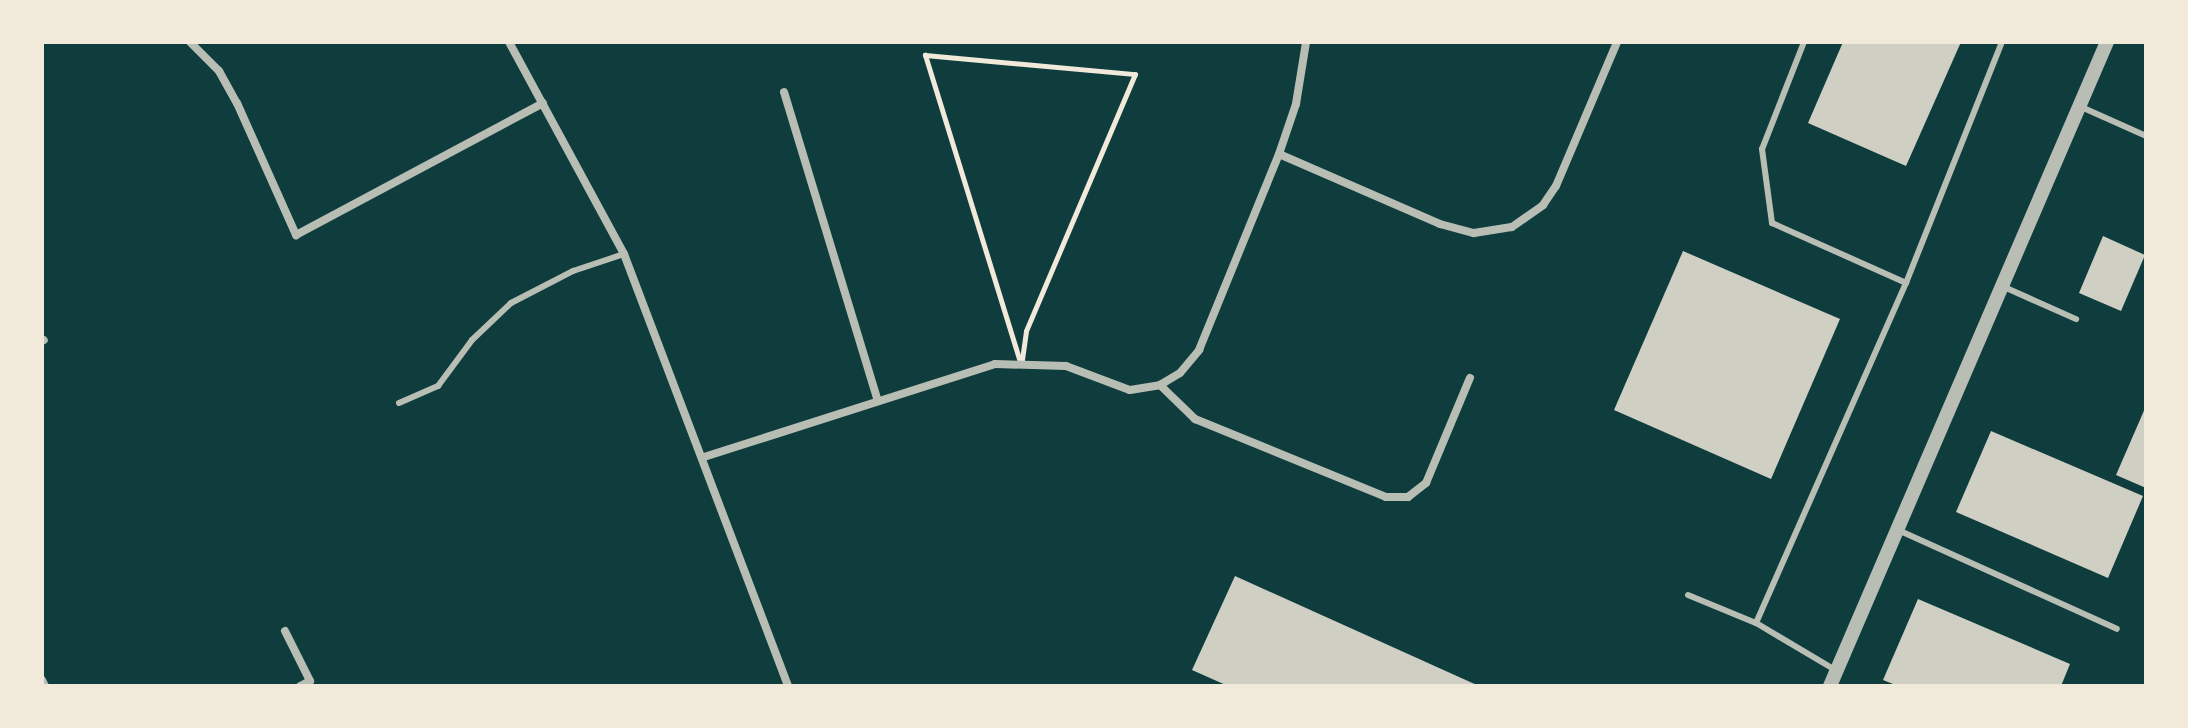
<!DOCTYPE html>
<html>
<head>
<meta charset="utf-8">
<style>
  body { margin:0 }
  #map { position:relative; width:2188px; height:728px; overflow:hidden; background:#0f3d3e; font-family:Arial,sans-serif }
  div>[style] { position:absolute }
  .building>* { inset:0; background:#cfcfc3 }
  .path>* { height:5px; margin:-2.5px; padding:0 2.5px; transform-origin:2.5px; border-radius:2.5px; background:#f1e9da }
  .service>* { height:6px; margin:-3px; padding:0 3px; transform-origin:3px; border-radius:3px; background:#b8beb3 }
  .minor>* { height:8px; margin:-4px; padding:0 4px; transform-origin:4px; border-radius:4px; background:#b8beb3 }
  .tertiary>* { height:14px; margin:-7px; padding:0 7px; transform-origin:7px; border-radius:7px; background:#b8beb3 }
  span { translate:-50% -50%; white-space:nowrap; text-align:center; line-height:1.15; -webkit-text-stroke:6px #f1e9da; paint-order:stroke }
  .frame { position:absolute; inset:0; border:44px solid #f1e9da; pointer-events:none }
</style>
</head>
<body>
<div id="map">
  <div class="building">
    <div style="clip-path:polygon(1843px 42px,1961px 42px,1906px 166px,1808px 123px)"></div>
    <div style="clip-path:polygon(2103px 236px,2145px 255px,2121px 311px,2079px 293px)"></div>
    <div style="clip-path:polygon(1683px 251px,1840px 319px,1771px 479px,1614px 410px)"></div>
    <div style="clip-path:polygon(2146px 406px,2146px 488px,2116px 475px)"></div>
    <div style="clip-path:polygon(1991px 431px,2143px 496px,2108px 578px,1956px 512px)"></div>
    <div style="clip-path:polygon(1235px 576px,1479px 686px,1228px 686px,1192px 670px)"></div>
    <div style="clip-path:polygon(1918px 599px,2070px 664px,2061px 686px,1898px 686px,1883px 680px)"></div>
  </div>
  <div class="path">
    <div style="left:925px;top:55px;width:211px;rotate:5.2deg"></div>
    <div style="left:1135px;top:74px;width:279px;rotate:113deg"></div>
    <div style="left:1026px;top:331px;width:34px;rotate:98deg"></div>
    <div style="left:1021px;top:365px;width:325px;rotate:-107.2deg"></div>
  </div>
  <div class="service">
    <div style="left:1804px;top:42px;width:115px;rotate:111.4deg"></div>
    <div style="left:1762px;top:149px;width:75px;rotate:82.3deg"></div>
    <div style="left:1772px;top:223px;width:147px;rotate:24.1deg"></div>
    <div style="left:2079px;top:106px;width:73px;rotate:24.1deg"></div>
    <div style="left:2004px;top:287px;width:79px;rotate:24deg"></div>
    <div style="left:399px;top:403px;width:43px;rotate:-23.6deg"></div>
    <div style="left:438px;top:386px;width:57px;rotate:-53.5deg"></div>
    <div style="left:472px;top:340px;width:54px;rotate:-43.5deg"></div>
    <div style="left:511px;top:303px;width:70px;rotate:-27.3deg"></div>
    <div style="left:573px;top:271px;width:54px;rotate:-18.4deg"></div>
    <div style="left:1898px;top:530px;width:240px;rotate:24.3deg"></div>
    <div style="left:1688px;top:595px;width:74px;rotate:22.4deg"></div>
    <div style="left:1837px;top:671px;width:94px;rotate:-149.3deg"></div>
    <div style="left:1756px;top:623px;width:372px;rotate:-66.2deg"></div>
    <div style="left:1906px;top:283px;width:259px;rotate:-68.3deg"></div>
  </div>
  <div class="minor">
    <div style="left:190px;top:42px;width:41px;rotate:45deg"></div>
    <div style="left:219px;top:71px;width:37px;rotate:61deg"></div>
    <div style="left:237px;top:103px;width:145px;rotate:65.9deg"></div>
    <div style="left:296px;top:235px;width:280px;rotate:-28.1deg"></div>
    <div style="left:509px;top:42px;width:241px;rotate:61.5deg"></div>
    <div style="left:624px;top:254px;width:462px;rotate:69.2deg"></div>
    <div style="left:784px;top:92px;width:323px;rotate:73.1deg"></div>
    <div style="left:1279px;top:154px;width:176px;rotate:23.5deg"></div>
    <div style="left:1440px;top:224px;width:35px;rotate:15deg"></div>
    <div style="left:1474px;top:233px;width:38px;rotate:-9deg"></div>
    <div style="left:1512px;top:227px;width:38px;rotate:-35deg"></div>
    <div style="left:1543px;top:205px;width:23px;rotate:-56deg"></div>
    <div style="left:1556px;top:186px;width:156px;rotate:-67deg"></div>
    <div style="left:42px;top:341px;width:2px;rotate:-27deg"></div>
    <div style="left:1160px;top:385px;width:49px;rotate:44.2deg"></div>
    <div style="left:1195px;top:419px;width:206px;rotate:22.2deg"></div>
    <div style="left:1386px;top:497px;width:22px"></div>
    <div style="left:1408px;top:497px;width:23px;rotate:-38deg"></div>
    <div style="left:1426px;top:483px;width:114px;rotate:-67.3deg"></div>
    <div style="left:704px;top:457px;width:305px;rotate:-17.7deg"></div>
    <div style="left:995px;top:364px;width:71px;rotate:1.6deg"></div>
    <div style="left:1066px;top:366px;width:68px;rotate:20.6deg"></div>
    <div style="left:1130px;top:390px;width:30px;rotate:-9deg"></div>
    <div style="left:1160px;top:385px;width:23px;rotate:-31deg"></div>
    <div style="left:1180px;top:373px;width:30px;rotate:-50deg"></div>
    <div style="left:1199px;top:350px;width:212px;rotate:-67.8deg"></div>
    <div style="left:1279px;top:154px;width:53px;rotate:-71.2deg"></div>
    <div style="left:1296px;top:104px;width:63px;rotate:-80.8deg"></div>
    <div style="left:285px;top:631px;width:56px;rotate:63.4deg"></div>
    <div style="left:310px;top:681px;width:11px;rotate:153deg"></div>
    <div style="left:42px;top:680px;width:7px;rotate:63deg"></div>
  </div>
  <div class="tertiary">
    <div style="left:1830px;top:686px;width:701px;rotate:-66.73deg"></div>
  </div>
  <div class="frame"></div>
</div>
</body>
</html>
